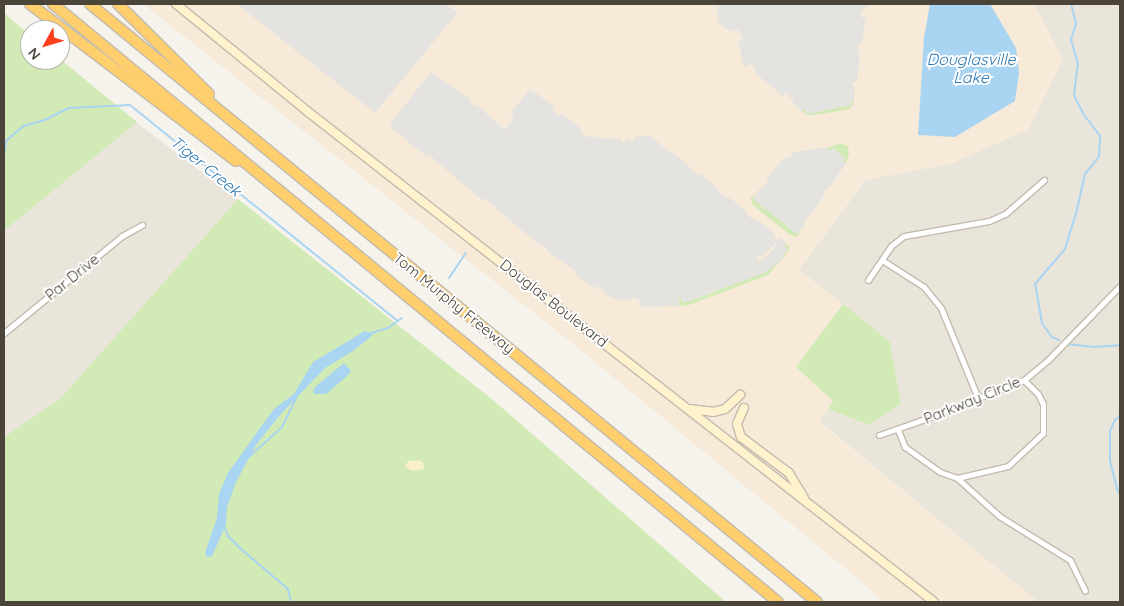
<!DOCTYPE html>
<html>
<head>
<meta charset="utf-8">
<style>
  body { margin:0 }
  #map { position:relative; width:1124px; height:606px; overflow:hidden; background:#f6f3ec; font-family:Quicksand,sans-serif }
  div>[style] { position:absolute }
  .residential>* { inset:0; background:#eae5da }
  .commercial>* { inset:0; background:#f7ead8 }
  .green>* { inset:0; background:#d2eab5 }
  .sand>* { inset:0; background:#f9efc9 }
  .parking>* { inset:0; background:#e5e3e0 }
  .water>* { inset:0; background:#a9d4f2 }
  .stream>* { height:2px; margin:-1px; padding:0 1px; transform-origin:1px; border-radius:1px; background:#a9d4f2 }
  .roads { filter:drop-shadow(1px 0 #c2bbae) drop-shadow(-1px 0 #c2bbae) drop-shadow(0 1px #c2bbae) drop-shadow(0 -1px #c2bbae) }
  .street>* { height:5px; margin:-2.5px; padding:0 2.5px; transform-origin:2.5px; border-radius:2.5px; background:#fff }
  .secondary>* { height:8px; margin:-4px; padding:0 4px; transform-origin:4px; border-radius:4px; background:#fff3cd }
  .highway>* { height:10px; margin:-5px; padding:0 5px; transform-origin:5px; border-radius:5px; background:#ffcf6e }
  span { translate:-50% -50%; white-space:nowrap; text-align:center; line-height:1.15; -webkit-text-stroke:4px #fff; paint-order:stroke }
  .street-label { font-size:15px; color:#4b4439 }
  .water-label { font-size:16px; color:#2e7ab2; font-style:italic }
  .frame { position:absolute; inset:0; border:5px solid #4b4439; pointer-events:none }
  .north { position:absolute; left:20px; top:20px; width:50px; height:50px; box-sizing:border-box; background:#fff; border:1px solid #b7b4b0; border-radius:50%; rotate:231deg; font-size:14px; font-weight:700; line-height:20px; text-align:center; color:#4b4439 }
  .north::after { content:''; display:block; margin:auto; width:18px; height:22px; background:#fc3f1d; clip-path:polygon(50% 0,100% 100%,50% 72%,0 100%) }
</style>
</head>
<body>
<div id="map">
  <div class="residential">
    <div style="clip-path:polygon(1034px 4px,1120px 4px,1120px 602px,1038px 602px,819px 421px,828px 409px,869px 425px,901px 404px,890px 342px,799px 270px,865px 180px,953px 163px,1062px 59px)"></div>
    <div style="clip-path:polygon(136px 122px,238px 200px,180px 272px,60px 399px,4px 437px,4px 231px)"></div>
  </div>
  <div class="commercial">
    <div style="clip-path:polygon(143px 4px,1034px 4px,1063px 59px,1029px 129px,953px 163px,864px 180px,799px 270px,843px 304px,796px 367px,834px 401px,819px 422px,1038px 602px,883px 602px,870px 589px,567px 339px)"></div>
  </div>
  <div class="green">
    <div style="clip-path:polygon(4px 13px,30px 35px,30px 60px,60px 59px,137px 122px,4px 231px)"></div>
    <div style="clip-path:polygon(852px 99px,854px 102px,850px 109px,815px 115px,807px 115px,802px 111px,804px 108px,807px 114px,850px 105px)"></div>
    <div style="clip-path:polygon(840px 143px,848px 146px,849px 154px,846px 163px,842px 161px,845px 158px,833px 148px,829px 152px,826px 149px)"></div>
    <div style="clip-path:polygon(756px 193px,754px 199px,798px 234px,802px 230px,799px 235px,795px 237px,789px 234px,754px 206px,750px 199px)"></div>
    <div style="clip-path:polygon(238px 199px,493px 400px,726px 602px,4px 602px,4px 437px,60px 399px)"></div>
    <div style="clip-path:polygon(785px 244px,790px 247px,787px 253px,768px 275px,689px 305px,679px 306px,679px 299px,681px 299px,683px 303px,712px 293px)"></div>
    <div style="clip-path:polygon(843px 304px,890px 342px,901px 404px,869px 425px,828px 409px,833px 401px,796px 367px)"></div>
  </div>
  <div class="sand">
    <div style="clip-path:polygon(418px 460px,423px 462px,424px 469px,412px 471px,407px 468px,405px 465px,409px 461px)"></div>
  </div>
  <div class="parking">
    <div style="clip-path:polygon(237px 4px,445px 4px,458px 12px,375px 113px)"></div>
    <div style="clip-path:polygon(726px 4px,868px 4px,861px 13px,862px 18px,866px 17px,862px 44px,859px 44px,858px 50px,860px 55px,857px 82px,852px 82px,855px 93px,854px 102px,852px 99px,851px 105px,807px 114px,805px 109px,802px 111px,793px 104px,793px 98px,789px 98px,787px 92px,783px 96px,756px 74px,752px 63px,746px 67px,743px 64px,738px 40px,743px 39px,738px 30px,733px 30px,732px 33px,719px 23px,717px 14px,719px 5px)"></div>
    <div style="clip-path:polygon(431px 72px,470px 99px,470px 102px,476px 107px,477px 105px,505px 130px,514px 117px,510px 113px,530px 89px,550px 103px,555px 108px,552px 110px,560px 116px,561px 113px,576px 124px,583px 131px,581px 133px,590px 138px,591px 136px,609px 139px,623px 138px,620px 140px,624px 143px,628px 139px,632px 142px,635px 137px,650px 135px,670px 153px,671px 151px,686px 163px,697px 175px,699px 173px,713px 184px,719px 190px,718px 192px,734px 201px,747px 212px,746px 214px,754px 220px,755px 219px,762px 223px,775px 234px,773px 236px,778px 240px,762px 257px,759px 255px,756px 261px,763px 259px,770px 253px,778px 241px,779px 237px,787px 243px,784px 246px,788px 249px,779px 262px,764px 273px,683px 303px,682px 299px,679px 299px,679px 306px,644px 307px,639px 305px,641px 302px,634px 297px,629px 301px,613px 298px,605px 294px,605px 291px,597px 285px,597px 290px,585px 282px,575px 273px,575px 271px,547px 251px,546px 247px,539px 245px,484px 198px,482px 200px,428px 154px,426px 156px,406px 140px,399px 132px,398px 133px,392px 129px,390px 124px)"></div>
    <div style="clip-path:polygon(828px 147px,827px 149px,829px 152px,833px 148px,845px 158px,842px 161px,846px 163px,831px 185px,824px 191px,825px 194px,811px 215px,806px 219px,804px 223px,806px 224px,797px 234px,754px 200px,757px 195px,755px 194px,768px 181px,767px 179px,782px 160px,787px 157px,789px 158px,792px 155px,790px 153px)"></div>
  </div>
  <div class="water">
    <div style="clip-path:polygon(930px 4px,990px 4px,1016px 48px,1019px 73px,1015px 101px,955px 137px,918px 135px,924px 38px)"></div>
    <div style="clip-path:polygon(365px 331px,373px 335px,353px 351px,325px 368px,279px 416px,256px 445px,236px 482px,227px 507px,226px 524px,212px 556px,207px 557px,205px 553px,217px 518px,219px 494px,228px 473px,253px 438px,274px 409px,294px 394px,313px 362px)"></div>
    <div style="clip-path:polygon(344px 363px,351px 371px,346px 377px,326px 394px,314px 394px,313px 391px,315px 387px)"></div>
  </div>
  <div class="stream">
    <div style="left:4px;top:156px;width:15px;rotate:-82deg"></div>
    <div style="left:6px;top:141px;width:23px;rotate:-41deg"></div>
    <div style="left:23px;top:126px;width:23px;rotate:-15deg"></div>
    <div style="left:45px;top:120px;width:27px;rotate:-27deg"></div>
    <div style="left:69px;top:108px;width:61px;rotate:-2.8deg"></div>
    <div style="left:130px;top:105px;width:344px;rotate:38.9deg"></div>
    <div style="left:449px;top:278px;width:30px;rotate:-56deg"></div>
    <div style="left:368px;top:334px;width:21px;rotate:-17deg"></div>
    <div style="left:388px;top:328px;width:17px;rotate:-36deg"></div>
    <div style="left:1059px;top:340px;width:8px;rotate:-157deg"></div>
    <div style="left:1052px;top:337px;width:17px;rotate:-126deg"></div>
    <div style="left:1042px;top:323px;width:40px;rotate:-100deg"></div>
    <div style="left:1035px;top:284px;width:46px;rotate:-49.4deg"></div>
    <div style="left:1065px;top:249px;width:37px;rotate:-73deg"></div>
    <div style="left:1076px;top:214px;width:41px;rotate:-77.3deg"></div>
    <div style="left:1085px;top:174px;width:22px;rotate:-51deg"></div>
    <div style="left:1099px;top:157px;width:21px;rotate:-87deg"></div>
    <div style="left:1100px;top:136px;width:26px;rotate:-127deg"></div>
    <div style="left:1084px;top:115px;width:22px;rotate:-117deg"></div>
    <div style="left:1074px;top:95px;width:31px;rotate:-83deg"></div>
    <div style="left:1078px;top:64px;width:25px;rotate:-106deg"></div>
    <div style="left:1071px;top:40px;width:17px;rotate:-73deg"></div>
    <div style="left:1076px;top:24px;width:21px;rotate:-104deg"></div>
    <div style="left:1066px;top:344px;width:28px;rotate:6deg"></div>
    <div style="left:1094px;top:347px;width:26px;rotate:-4deg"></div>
    <div style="left:1120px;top:416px;width:6px;rotate:141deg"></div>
    <div style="left:1115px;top:420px;width:12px;rotate:114deg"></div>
    <div style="left:1110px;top:431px;width:30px;rotate:90deg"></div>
    <div style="left:1110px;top:461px;width:30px;rotate:76deg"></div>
    <div style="left:1117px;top:490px;width:5px;rotate:53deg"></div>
    <div style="left:250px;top:456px;width:43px;rotate:-42.2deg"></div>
    <div style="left:282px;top:427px;width:32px;rotate:-64deg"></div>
    <div style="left:224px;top:526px;width:11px;rotate:68deg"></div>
    <div style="left:228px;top:536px;width:18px;rotate:45deg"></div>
    <div style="left:241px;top:549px;width:62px;rotate:40.4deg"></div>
    <div style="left:288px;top:589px;width:13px;rotate:77deg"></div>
  </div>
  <div class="roads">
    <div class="street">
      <div style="left:882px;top:260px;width:50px;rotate:32.7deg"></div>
      <div style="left:924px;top:287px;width:27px;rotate:51deg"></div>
      <div style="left:941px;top:308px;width:97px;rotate:67.7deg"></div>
      <div style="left:868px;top:280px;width:41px;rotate:-55.9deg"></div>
      <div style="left:891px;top:246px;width:16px;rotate:-38deg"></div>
      <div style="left:904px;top:236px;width:86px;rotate:-10deg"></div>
      <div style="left:989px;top:221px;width:17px;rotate:-24deg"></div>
      <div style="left:1005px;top:214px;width:52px;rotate:-41.1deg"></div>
      <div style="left:4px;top:333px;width:153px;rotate:-39.4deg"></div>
      <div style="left:122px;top:236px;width:23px;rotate:-29deg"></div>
      <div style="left:898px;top:430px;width:18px;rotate:68deg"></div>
      <div style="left:905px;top:447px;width:43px;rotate:35.5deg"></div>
      <div style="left:940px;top:472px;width:18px;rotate:19deg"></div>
      <div style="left:957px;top:478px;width:52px;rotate:-13.2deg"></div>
      <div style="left:1008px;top:466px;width:48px;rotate:-43.3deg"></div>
      <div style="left:1043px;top:433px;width:29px;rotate:-90deg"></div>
      <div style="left:1043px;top:404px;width:11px;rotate:-117deg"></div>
      <div style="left:1038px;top:394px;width:20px;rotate:-135deg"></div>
      <div style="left:879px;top:435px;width:46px;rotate:-19.2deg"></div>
      <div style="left:922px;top:420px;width:110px;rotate:-21.4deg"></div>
      <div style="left:1024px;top:380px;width:31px;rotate:-40deg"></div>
      <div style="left:1048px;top:360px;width:103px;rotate:-45.8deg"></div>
      <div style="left:957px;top:478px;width:57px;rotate:42.1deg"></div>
      <div style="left:999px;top:516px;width:84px;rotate:31.8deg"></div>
      <div style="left:1070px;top:560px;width:34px;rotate:64deg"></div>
    </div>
    <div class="secondary">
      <div style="left:176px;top:4px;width:169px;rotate:39.2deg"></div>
      <div style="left:307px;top:111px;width:796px;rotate:38.06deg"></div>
      <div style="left:744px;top:408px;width:17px;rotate:114deg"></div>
      <div style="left:737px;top:424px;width:14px;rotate:73deg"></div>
      <div style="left:741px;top:437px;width:60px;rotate:36.9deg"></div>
      <div style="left:789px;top:473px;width:29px;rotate:59deg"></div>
      <div style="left:690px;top:409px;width:23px;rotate:7deg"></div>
      <div style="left:713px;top:412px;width:12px;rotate:-14deg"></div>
      <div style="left:725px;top:409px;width:21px;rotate:-43deg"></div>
    </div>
    <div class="highway">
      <div style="left:30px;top:4px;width:259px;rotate:37.3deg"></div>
      <div style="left:53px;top:4px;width:940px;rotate:39.52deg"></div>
      <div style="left:90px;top:4px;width:941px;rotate:39.44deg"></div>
      <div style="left:118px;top:4px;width:128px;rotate:44.7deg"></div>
    </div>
  </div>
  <div class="street-label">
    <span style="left:72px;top:277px;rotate:-39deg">Par Drive</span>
    <span style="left:454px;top:303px;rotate:39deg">Tom Murphy Freeway</span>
    <span style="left:554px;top:303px;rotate:38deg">Douglas Boulevard</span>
    <span style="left:972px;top:400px;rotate:-22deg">Parkway Circle</span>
  </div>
  <div class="water-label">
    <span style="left:971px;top:68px">Douglasville<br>Lake</span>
    <span style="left:206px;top:166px;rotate:39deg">Tiger Creek</span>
  </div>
  <div class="frame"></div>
  <div class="north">N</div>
</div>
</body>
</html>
